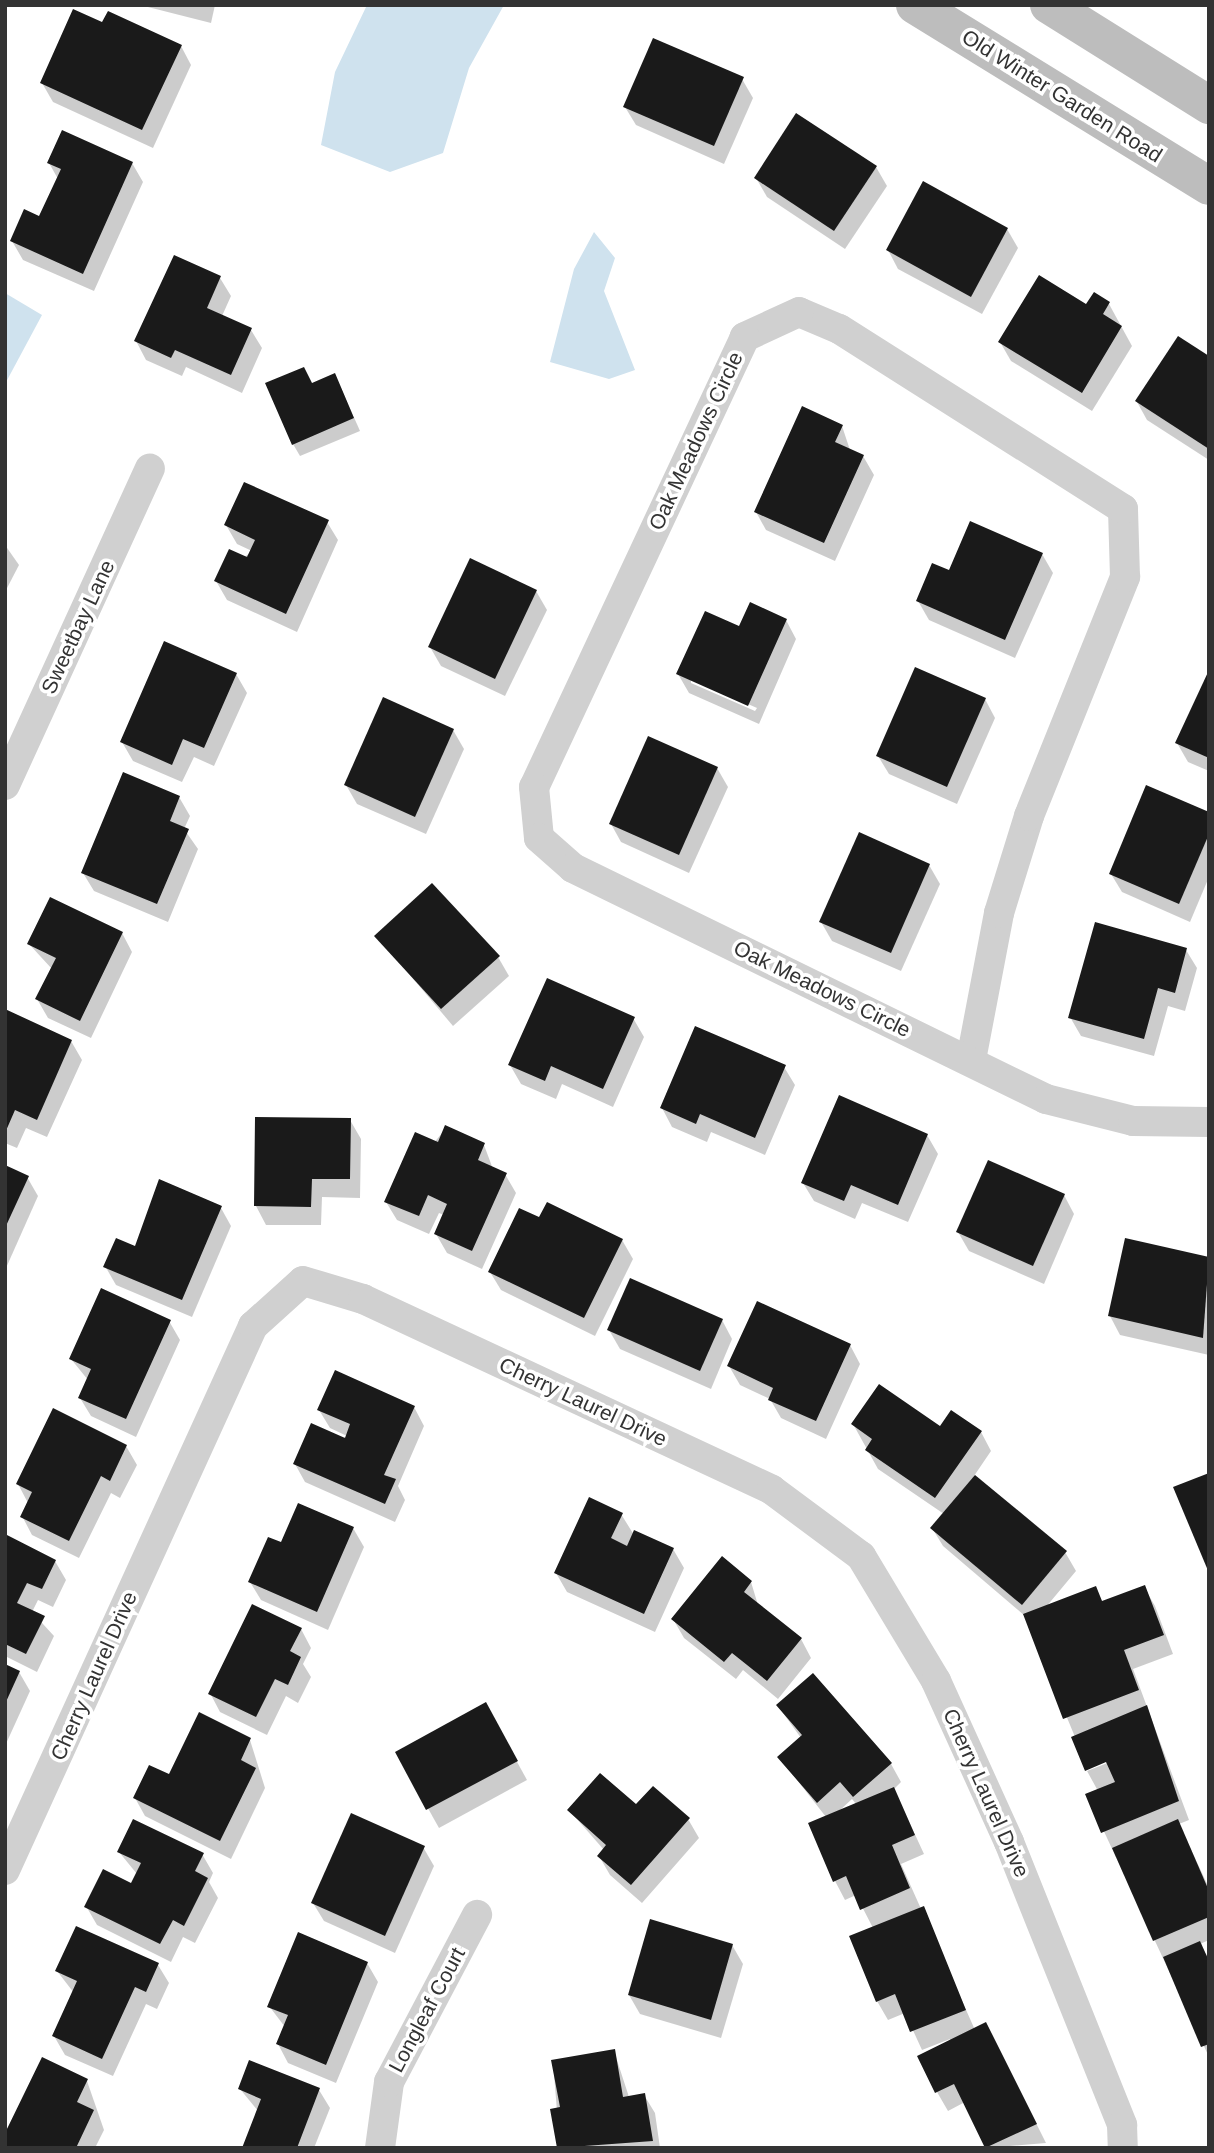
<!DOCTYPE html>
<html>
<head>
<meta charset="utf-8">
<style>
  body { margin:0 }
  #map { position:relative; width:1214px; height:2153px; overflow:hidden; background:#fff; font-family:Helvetica,sans-serif }
  div>[style] { position:absolute }
  .water>* { inset:0; background:#cfe2ee }
  .shadow>* { inset:0; background:#0003 }
  .building>* { inset:0; background:#1a1a1a }
  .street>* { height:30px; margin:-15px; padding:0 15px; transform-origin:15px; border-radius:15px; background:#d0d0d0 }
  .secondary>* { height:38px; margin:-19px; padding:0 19px; transform-origin:19px; border-radius:19px; background:#bdbdbd }
  span { translate:-50% -50%; white-space:nowrap; text-align:center; line-height:1.15; -webkit-text-stroke:7px #fff; paint-order:stroke }
  .street-label { font-size:21px; color:#333 }
  .frame { position:absolute; inset:0; border:7px solid #333; pointer-events:none }
</style>
</head>
<body>
<div id="map">
  <div class="water">
    <div style="clip-path:polygon(367px 5px,504px 5px,469px 68px,443px 153px,390px 172px,321px 145px,335px 72px)"></div>
    <div style="clip-path:polygon(594px 232px,615px 258px,604px 291px,635px 370px,609px 379px,550px 362px,574px 269px)"></div>
    <div style="clip-path:polygon(5px 293px,42px 315px,5px 384px)"></div>
  </div>
  <div class="shadow">
    <div style="clip-path:polygon(140px 5px,215px 5px,211px 23px)"></div>
    <div style="clip-path:polygon(103px 24px,181px 46px,191px 65px,153px 148px,53px 102px,42px 83px)"></div>
    <div style="clip-path:polygon(742px 79px,753px 98px,724px 164px,636px 125px,625px 107px)"></div>
    <div style="clip-path:polygon(49px 163px,132px 163px,143px 182px,94px 291px,23px 260px,12px 241px,40px 219px,58px 179px)"></div>
    <div style="clip-path:polygon(876px 167px,887px 186px,845px 249px,767px 197px,756px 178px)"></div>
    <div style="clip-path:polygon(1007px 229px,1018px 248px,982px 314px,898px 269px,888px 250px)"></div>
    <div style="clip-path:polygon(220px 278px,231px 296px,222px 316px,251px 330px,262px 348px,242px 393px,186px 367px,182px 376px,146px 360px,136px 341px)"></div>
    <div style="clip-path:polygon(1109px 304px,1132px 346px,1092px 411px,1011px 361px,1000px 342px)"></div>
    <div style="clip-path:polygon(1209px 358px,1209px 460px,1147px 420px,1137px 402px)"></div>
    <div style="clip-path:polygon(341px 388px,360px 431px,300px 456px,293px 444px)"></div>
    <div style="clip-path:polygon(842px 426px,850px 450px,863px 456px,874px 475px,835px 561px,766px 530px,756px 512px)"></div>
    <div style="clip-path:polygon(327px 522px,338px 540px,297px 632px,227px 600px,216px 581px,252px 551px,237px 544px,226px 525px)"></div>
    <div style="clip-path:polygon(5px 545px,19px 565px,5px 592px)"></div>
    <div style="clip-path:polygon(1042px 554px,1053px 573px,1015px 658px,929px 620px,918px 601px,950px 572px)"></div>
    <div style="clip-path:polygon(536px 591px,547px 610px,505px 696px,441px 666px,430px 647px)"></div>
    <div style="clip-path:polygon(evenodd,786px 620px,796px 639px,759px 724px,689px 693px,678px 674px,740px 628px,786px 620px,691px 679px,757px 708px,755px 711px,691px 683px,691px 679px)"></div>
    <div style="clip-path:polygon(236px 674px,247px 693px,214px 766px,194px 757px,182px 782px,133px 761px,122px 742px)"></div>
    <div style="clip-path:polygon(1209px 674px,1209px 771px,1188px 762px,1177px 743px)"></div>
    <div style="clip-path:polygon(985px 699px,995px 718px,957px 804px,889px 774px,878px 756px)"></div>
    <div style="clip-path:polygon(453px 730px,464px 749px,426px 834px,357px 804px,346px 785px)"></div>
    <div style="clip-path:polygon(717px 768px,728px 787px,689px 873px,621px 842px,611px 824px)"></div>
    <div style="clip-path:polygon(179px 797px,190px 816px,184px 829px,198px 849px,168px 922px,94px 891px,83px 873px)"></div>
    <div style="clip-path:polygon(1209px 814px,1209px 877px,1190px 922px,1122px 892px,1111px 874px)"></div>
    <div style="clip-path:polygon(929px 865px,940px 884px,901px 971px,832px 941px,821px 922px)"></div>
    <div style="clip-path:polygon(122px 933px,132px 952px,91px 1038px,48px 1018px,37px 999px,52px 969px,29px 944px)"></div>
    <div style="clip-path:polygon(377px 936px,498px 957px,509px 976px,453px 1026px)"></div>
    <div style="clip-path:polygon(1186px 950px,1197px 968px,1185px 1011px,1168px 1006px,1154px 1056px,1081px 1036px,1070px 1017px)"></div>
    <div style="clip-path:polygon(5px 1011px,71px 1041px,82px 1060px,47px 1137px,26px 1128px,17px 1148px,5px 1143px)"></div>
    <div style="clip-path:polygon(633px 1018px,644px 1037px,613px 1107px,562px 1084px,556px 1099px,521px 1084px,510px 1065px)"></div>
    <div style="clip-path:polygon(784px 1067px,795px 1085px,765px 1155px,711px 1132px,707px 1142px,672px 1127px,662px 1108px)"></div>
    <div style="clip-path:polygon(350px 1120px,361px 1139px,360px 1198px,322px 1197px,321px 1225px,266px 1225px,256px 1206px)"></div>
    <div style="clip-path:polygon(446px 1128px,484px 1145px,493px 1169px,505px 1174px,516px 1193px,482px 1269px,447px 1253px,436px 1234px,444px 1215px,439px 1213px,429px 1234px,397px 1220px,386px 1202px)"></div>
    <div style="clip-path:polygon(927px 1135px,938px 1154px,908px 1222px,862px 1203px,855px 1219px,814px 1201px,803px 1183px)"></div>
    <div style="clip-path:polygon(5px 1167px,27px 1177px,38px 1196px,6px 1268px)"></div>
    <div style="clip-path:polygon(1064px 1195px,1074px 1214px,1044px 1284px,969px 1251px,958px 1232px)"></div>
    <div style="clip-path:polygon(221px 1208px,231px 1226px,192px 1317px,116px 1285px,105px 1266px)"></div>
    <div style="clip-path:polygon(540px 1219px,622px 1240px,633px 1259px,595px 1336px,501px 1290px,490px 1272px)"></div>
    <div style="clip-path:polygon(1209px 1259px,1209px 1355px,1120px 1335px,1110px 1316px)"></div>
    <div style="clip-path:polygon(722px 1320px,732px 1339px,711px 1389px,620px 1349px,609px 1330px)"></div>
    <div style="clip-path:polygon(169px 1321px,180px 1340px,136px 1437px,91px 1416px,80px 1398px,88px 1380px,71px 1359px)"></div>
    <div style="clip-path:polygon(850px 1345px,860px 1364px,826px 1439px,781px 1418px,770px 1399px,740px 1385px,729px 1366px)"></div>
    <div style="clip-path:polygon(414px 1407px,424px 1426px,398px 1486px,405px 1500px,395px 1522px,305px 1482px,295px 1464px,347px 1436px,330px 1428px,319px 1410px)"></div>
    <div style="clip-path:polygon(853px 1424px,981px 1432px,991px 1451px,974px 1476px,1065px 1552px,1076px 1571px,1046px 1607px,1095px 1589px,1103px 1603px,1144px 1587px,1155px 1606px,1173px 1654px,1133px 1669px,1189px 1820px,1179px 1824px,1209px 1888px,1209px 1940px,1200px 1944px,1209px 1959px,1209px 2057px,1087px 1795px,1098px 1791px,1087px 1771px,1115px 1760px,1075px 1737px,1025px 1616px,943px 1546px,932px 1528px,944px 1514px,878px 1469px)"></div>
    <div style="clip-path:polygon(126px 1446px,137px 1465px,120px 1498px,111px 1493px,79px 1558px,32px 1535px,22px 1516px,28px 1503px,18px 1484px)"></div>
    <div style="clip-path:polygon(621px 1514px,634px 1535px,673px 1549px,684px 1568px,655px 1632px,567px 1592px,556px 1573px)"></div>
    <div style="clip-path:polygon(353px 1528px,364px 1547px,328px 1630px,261px 1600px,250px 1582px,281px 1544px)"></div>
    <div style="clip-path:polygon(5px 1536px,55px 1561px,66px 1580px,53px 1607px,38px 1600px,32px 1612px,54px 1636px,37px 1672px,5px 1656px)"></div>
    <div style="clip-path:polygon(723px 1559px,751px 1582px,758px 1605px,801px 1639px,811px 1658px,778px 1699px,743px 1670px,736px 1679px,684px 1638px,673px 1619px)"></div>
    <div style="clip-path:polygon(301px 1629px,311px 1648px,303px 1664px,311px 1677px,298px 1703px,286px 1696px,267px 1735px,220px 1712px,210px 1693px)"></div>
    <div style="clip-path:polygon(5px 1666px,19px 1672px,30px 1691px,5px 1746px)"></div>
    <div style="clip-path:polygon(485px 1704px,527px 1780px,439px 1828px,397px 1753px)"></div>
    <div style="clip-path:polygon(evenodd,778px 1706px,891px 1764px,901px 1782px,894px 1789px,924px 1854px,901px 1864px,975px 2030px,996px 2043px,1046px 2143px,987px 2148px,965px 2102px,948px 2111px,937px 2092px,950px 2039px,922px 2050px,905px 2013px,888px 2020px,877px 2001px,873px 1928px,856px 1895px,845px 1900px,835px 1881px,826px 1817px,779px 1757px,801px 1738px,778px 1706px,852px 1799px,856px 1804px,838px 1812px,852px 1799px)"></div>
    <div style="clip-path:polygon(250px 1740px,265px 1788px,231px 1859px,145px 1816px,135px 1798px)"></div>
    <div style="clip-path:polygon(569px 1810px,688px 1819px,699px 1838px,642px 1903px,610px 1875px,599px 1856px,604px 1850px)"></div>
    <div style="clip-path:polygon(423px 1847px,434px 1866px,395px 1953px,324px 1921px,313px 1903px)"></div>
    <div style="clip-path:polygon(119px 1852px,202px 1854px,213px 1873px,209px 1882px,218px 1898px,195px 1943px,183px 1937px,171px 1962px,97px 1925px,86px 1906px,132px 1885px,137px 1874px)"></div>
    <div style="clip-path:polygon(732px 1945px,743px 1964px,721px 2038px,640px 2014px,629px 1995px)"></div>
    <div style="clip-path:polygon(367px 1963px,378px 1982px,336px 2083px,288px 2063px,278px 2044px,285px 2027px,269px 2006px)"></div>
    <div style="clip-path:polygon(158px 1965px,169px 1983px,157px 2009px,146px 2004px,113px 2076px,65px 2055px,54px 2036px,74px 1993px,57px 1971px)"></div>
    <div style="clip-path:polygon(614px 2051px,629px 2097px,644px 2095px,655px 2113px,660px 2148px,560px 2148px,553px 2062px)"></div>
    <div style="clip-path:polygon(87px 2081px,104px 2130px,95px 2148px,5px 2148px)"></div>
    <div style="clip-path:polygon(240px 2089px,319px 2090px,330px 2108px,314px 2148px,244px 2148px,258px 2111px)"></div>
  </div>
  <div class="building">
    <div style="clip-path:polygon(73px 9px,102px 22px,108px 11px,182px 45px,142px 130px,40px 83px)"></div>
    <div style="clip-path:polygon(653px 38px,744px 77px,714px 146px,623px 107px)"></div>
    <div style="clip-path:polygon(796px 113px,877px 166px,834px 231px,754px 178px)"></div>
    <div style="clip-path:polygon(62px 130px,133px 162px,83px 274px,10px 241px,24px 209px,39px 216px,61px 169px,47px 163px)"></div>
    <div style="clip-path:polygon(923px 181px,1008px 228px,971px 297px,886px 250px)"></div>
    <div style="clip-path:polygon(174px 255px,221px 276px,207px 308px,252px 328px,231px 375px,175px 350px,171px 358px,134px 341px)"></div>
    <div style="clip-path:polygon(1039px 275px,1086px 304px,1094px 292px,1110px 302px,1103px 314px,1122px 326px,1082px 393px,998px 342px)"></div>
    <div style="clip-path:polygon(1178px 336px,1209px 356px,1209px 449px,1135px 401px)"></div>
    <div style="clip-path:polygon(304px 367px,312px 383px,335px 373px,354px 418px,292px 445px,265px 383px)"></div>
    <div style="clip-path:polygon(802px 406px,843px 425px,835px 442px,864px 455px,824px 543px,754px 512px)"></div>
    <div style="clip-path:polygon(244px 482px,329px 520px,286px 614px,214px 581px,229px 549px,247px 557px,255px 540px,224px 525px)"></div>
    <div style="clip-path:polygon(970px 521px,1043px 553px,1005px 640px,916px 601px,932px 563px,949px 570px)"></div>
    <div style="clip-path:polygon(470px 558px,537px 590px,495px 679px,428px 647px)"></div>
    <div style="clip-path:polygon(750px 602px,787px 619px,748px 706px,676px 674px,705px 611px,739px 626px)"></div>
    <div style="clip-path:polygon(164px 641px,237px 673px,204px 748px,183px 739px,172px 765px,120px 742px)"></div>
    <div style="clip-path:polygon(915px 667px,986px 698px,947px 787px,876px 756px)"></div>
    <div style="clip-path:polygon(1209px 670px,1209px 758px,1175px 743px)"></div>
    <div style="clip-path:polygon(383px 697px,454px 729px,415px 817px,344px 785px)"></div>
    <div style="clip-path:polygon(648px 736px,718px 767px,679px 855px,609px 824px)"></div>
    <div style="clip-path:polygon(123px 772px,180px 796px,170px 821px,189px 829px,157px 904px,81px 873px)"></div>
    <div style="clip-path:polygon(1146px 785px,1209px 812px,1209px 834px,1179px 904px,1109px 874px)"></div>
    <div style="clip-path:polygon(859px 832px,930px 864px,891px 953px,819px 922px)"></div>
    <div style="clip-path:polygon(432px 883px,500px 956px,441px 1009px,374px 936px)"></div>
    <div style="clip-path:polygon(50px 897px,123px 932px,80px 1021px,35px 999px,56px 958px,27px 944px)"></div>
    <div style="clip-path:polygon(1095px 922px,1187px 948px,1175px 993px,1158px 988px,1144px 1039px,1068px 1018px)"></div>
    <div style="clip-path:polygon(547px 978px,635px 1017px,603px 1089px,551px 1066px,545px 1081px,508px 1065px)"></div>
    <div style="clip-path:polygon(5px 1009px,72px 1040px,37px 1120px,15px 1110px,5px 1133px)"></div>
    <div style="clip-path:polygon(695px 1026px,786px 1065px,755px 1138px,700px 1114px,696px 1124px,660px 1108px)"></div>
    <div style="clip-path:polygon(839px 1095px,928px 1134px,898px 1205px,851px 1185px,844px 1201px,801px 1183px)"></div>
    <div style="clip-path:polygon(255px 1117px,351px 1118px,350px 1179px,312px 1179px,311px 1207px,254px 1206px)"></div>
    <div style="clip-path:polygon(445px 1125px,485px 1143px,478px 1160px,507px 1173px,472px 1251px,434px 1234px,447px 1204px,428px 1195px,419px 1216px,384px 1202px,415px 1132px,438px 1142px)"></div>
    <div style="clip-path:polygon(988px 1160px,1065px 1194px,1033px 1266px,956px 1232px)"></div>
    <div style="clip-path:polygon(5px 1165px,29px 1176px,5px 1228px)"></div>
    <div style="clip-path:polygon(159px 1179px,222px 1206px,182px 1300px,103px 1267px,116px 1238px,135px 1246px)"></div>
    <div style="clip-path:polygon(547px 1202px,623px 1239px,584px 1318px,488px 1272px,519px 1208px,539px 1217px)"></div>
    <div style="clip-path:polygon(1125px 1238px,1209px 1257px,1203px 1338px,1108px 1316px)"></div>
    <div style="clip-path:polygon(630px 1278px,723px 1319px,700px 1371px,607px 1330px)"></div>
    <div style="clip-path:polygon(101px 1288px,171px 1320px,126px 1419px,78px 1398px,91px 1369px,69px 1359px)"></div>
    <div style="clip-path:polygon(757px 1301px,851px 1344px,816px 1421px,768px 1400px,773px 1388px,727px 1366px)"></div>
    <div style="clip-path:polygon(335px 1370px,415px 1406px,384px 1475px,396px 1479px,385px 1504px,293px 1464px,311px 1423px,345px 1438px,350px 1424px,317px 1410px)"></div>
    <div style="clip-path:polygon(879px 1384px,940px 1426px,951px 1410px,982px 1431px,935px 1498px,865px 1450px,872px 1439px,851px 1424px)"></div>
    <div style="clip-path:polygon(53px 1408px,127px 1445px,110px 1481px,101px 1476px,69px 1541px,20px 1517px,32px 1492px,16px 1484px)"></div>
    <div style="clip-path:polygon(1209px 1473px,1209px 1573px,1173px 1487px)"></div>
    <div style="clip-path:polygon(975px 1475px,1067px 1551px,1022px 1605px,930px 1528px)"></div>
    <div style="clip-path:polygon(589px 1497px,623px 1513px,611px 1538px,627px 1546px,634px 1530px,674px 1548px,644px 1614px,554px 1573px)"></div>
    <div style="clip-path:polygon(298px 1503px,354px 1527px,317px 1612px,248px 1582px,268px 1537px,281px 1542px)"></div>
    <div style="clip-path:polygon(5px 1534px,56px 1560px,42px 1589px,27px 1583px,17px 1603px,45px 1616px,26px 1654px,5px 1644px)"></div>
    <div style="clip-path:polygon(722px 1556px,752px 1581px,744px 1592px,802px 1638px,767px 1681px,732px 1653px,724px 1662px,671px 1619px)"></div>
    <div style="clip-path:polygon(1145px 1585px,1164px 1635px,1124px 1650px,1139px 1690px,1063px 1719px,1023px 1614px,1096px 1586px,1102px 1601px)"></div>
    <div style="clip-path:polygon(252px 1604px,302px 1628px,290px 1651px,301px 1657px,288px 1685px,275px 1679px,256px 1717px,208px 1694px)"></div>
    <div style="clip-path:polygon(5px 1664px,20px 1671px,5px 1704px)"></div>
    <div style="clip-path:polygon(813px 1673px,892px 1763px,853px 1797px,840px 1782px,817px 1803px,777px 1757px,802px 1735px,776px 1705px)"></div>
    <div style="clip-path:polygon(486px 1702px,518px 1761px,426px 1810px,395px 1752px)"></div>
    <div style="clip-path:polygon(1147px 1705px,1179px 1801px,1101px 1833px,1085px 1794px,1115px 1782px,1106px 1762px,1085px 1771px,1071px 1737px)"></div>
    <div style="clip-path:polygon(199px 1712px,251px 1738px,241px 1760px,256px 1768px,220px 1841px,133px 1798px,149px 1765px,169px 1774px)"></div>
    <div style="clip-path:polygon(600px 1773px,636px 1804px,653px 1786px,690px 1818px,631px 1885px,597px 1856px,606px 1845px,567px 1810px)"></div>
    <div style="clip-path:polygon(894px 1787px,915px 1835px,892px 1845px,910px 1888px,860px 1910px,846px 1876px,833px 1882px,808px 1823px)"></div>
    <div style="clip-path:polygon(351px 1813px,425px 1846px,385px 1936px,311px 1903px)"></div>
    <div style="clip-path:polygon(133px 1819px,204px 1853px,195px 1871px,208px 1878px,184px 1926px,173px 1920px,160px 1944px,84px 1907px,103px 1869px,131px 1883px,141px 1863px,117px 1852px)"></div>
    <div style="clip-path:polygon(1178px 1819px,1209px 1891px,1209px 1917px,1153px 1941px,1112px 1848px)"></div>
    <div style="clip-path:polygon(924px 1906px,966px 2010px,910px 2032px,895px 1994px,876px 2002px,849px 1936px)"></div>
    <div style="clip-path:polygon(650px 1919px,733px 1944px,711px 2020px,628px 1995px)"></div>
    <div style="clip-path:polygon(76px 1926px,159px 1963px,146px 1992px,135px 1987px,102px 2059px,52px 2036px,77px 1981px,55px 1971px)"></div>
    <div style="clip-path:polygon(298px 1932px,368px 1962px,326px 2065px,276px 2044px,288px 2015px,267px 2007px)"></div>
    <div style="clip-path:polygon(1200px 1941px,1209px 1961px,1209px 2044px,1201px 2047px,1163px 1957px)"></div>
    <div style="clip-path:polygon(986px 2022px,1037px 2124px,985px 2148px,954px 2084px,935px 2093px,917px 2056px)"></div>
    <div style="clip-path:polygon(615px 2049px,623px 2097px,645px 2093px,653px 2141px,557px 2148px,550px 2109px,560px 2107px,551px 2060px)"></div>
    <div style="clip-path:polygon(42px 2057px,88px 2079px,77px 2102px,94px 2110px,76px 2148px,5px 2148px,5px 2133px)"></div>
    <div style="clip-path:polygon(249px 2060px,320px 2088px,297px 2148px,242px 2148px,261px 2099px,238px 2089px)"></div>
  </div>
  <div class="street">
    <div style="left:5px;top:785px;width:348px;rotate:-65.4deg"></div>
    <div style="left:971px;top:1060px;width:150px;rotate:-79.2deg"></div>
    <div style="left:999px;top:913px;width:102px;rotate:-72.8deg"></div>
    <div style="left:1029px;top:816px;width:258px;rotate:-68.1deg"></div>
    <div style="left:1125px;top:577px;width:68px;rotate:-91.7deg"></div>
    <div style="left:1123px;top:509px;width:336px;rotate:-147.6deg"></div>
    <div style="left:839px;top:329px;width:43px;rotate:-157deg"></div>
    <div style="left:799px;top:312px;width:60px;rotate:155.2deg"></div>
    <div style="left:745px;top:337px;width:497px;rotate:115.1deg"></div>
    <div style="left:534px;top:787px;width:51px;rotate:84.4deg"></div>
    <div style="left:539px;top:838px;width:45px;rotate:41.4deg"></div>
    <div style="left:573px;top:868px;width:526px;rotate:26.03deg"></div>
    <div style="left:1046px;top:1099px;width:90px;rotate:14.2deg"></div>
    <div style="left:1133px;top:1121px;width:76px;rotate:0.8deg"></div>
    <div style="left:5px;top:1870px;width:598px;rotate:-65.49deg"></div>
    <div style="left:253px;top:1326px;width:67px;rotate:-42deg"></div>
    <div style="left:303px;top:1281px;width:63px;rotate:16.7deg"></div>
    <div style="left:363px;top:1299px;width:451px;rotate:25deg"></div>
    <div style="left:772px;top:1490px;width:111px;rotate:36.6deg"></div>
    <div style="left:861px;top:1556px;width:146px;rotate:59deg"></div>
    <div style="left:936px;top:1681px;width:177px;rotate:65.6deg"></div>
    <div style="left:1009px;top:1842px;width:305px;rotate:68.2deg"></div>
    <div style="left:1122px;top:2125px;width:23px;rotate:88deg"></div>
    <div style="left:380px;top:2148px;width:67px;rotate:-82.2deg"></div>
    <div style="left:389px;top:2082px;width:189px;rotate:-62.2deg"></div>
  </div>
  <div class="secondary">
    <div style="left:915px;top:5px;width:345px;rotate:31.6deg"></div>
    <div style="left:1049px;top:5px;width:189px;rotate:32deg"></div>
  </div>
  <div class="street-label">
    <span style="left:1062px;top:96px;rotate:32deg">Old Winter Garden Road</span>
    <span style="left:696px;top:441px;rotate:-65deg">Oak Meadows Circle</span>
    <span style="left:78px;top:627px;rotate:-65deg">Sweetbay Lane</span>
    <span style="left:822px;top:989px;rotate:26deg">Oak Meadows Circle</span>
    <span style="left:583px;top:1402px;rotate:25deg">Cherry Laurel Drive</span>
    <span style="left:94px;top:1676px;rotate:-66deg">Cherry Laurel Drive</span>
    <span style="left:986px;top:1793px;rotate:66deg">Cherry Laurel Drive</span>
    <span style="left:427px;top:2010px;rotate:-62deg">Longleaf Court</span>
  </div>
  <div class="frame"></div>
</div>
</body>
</html>
